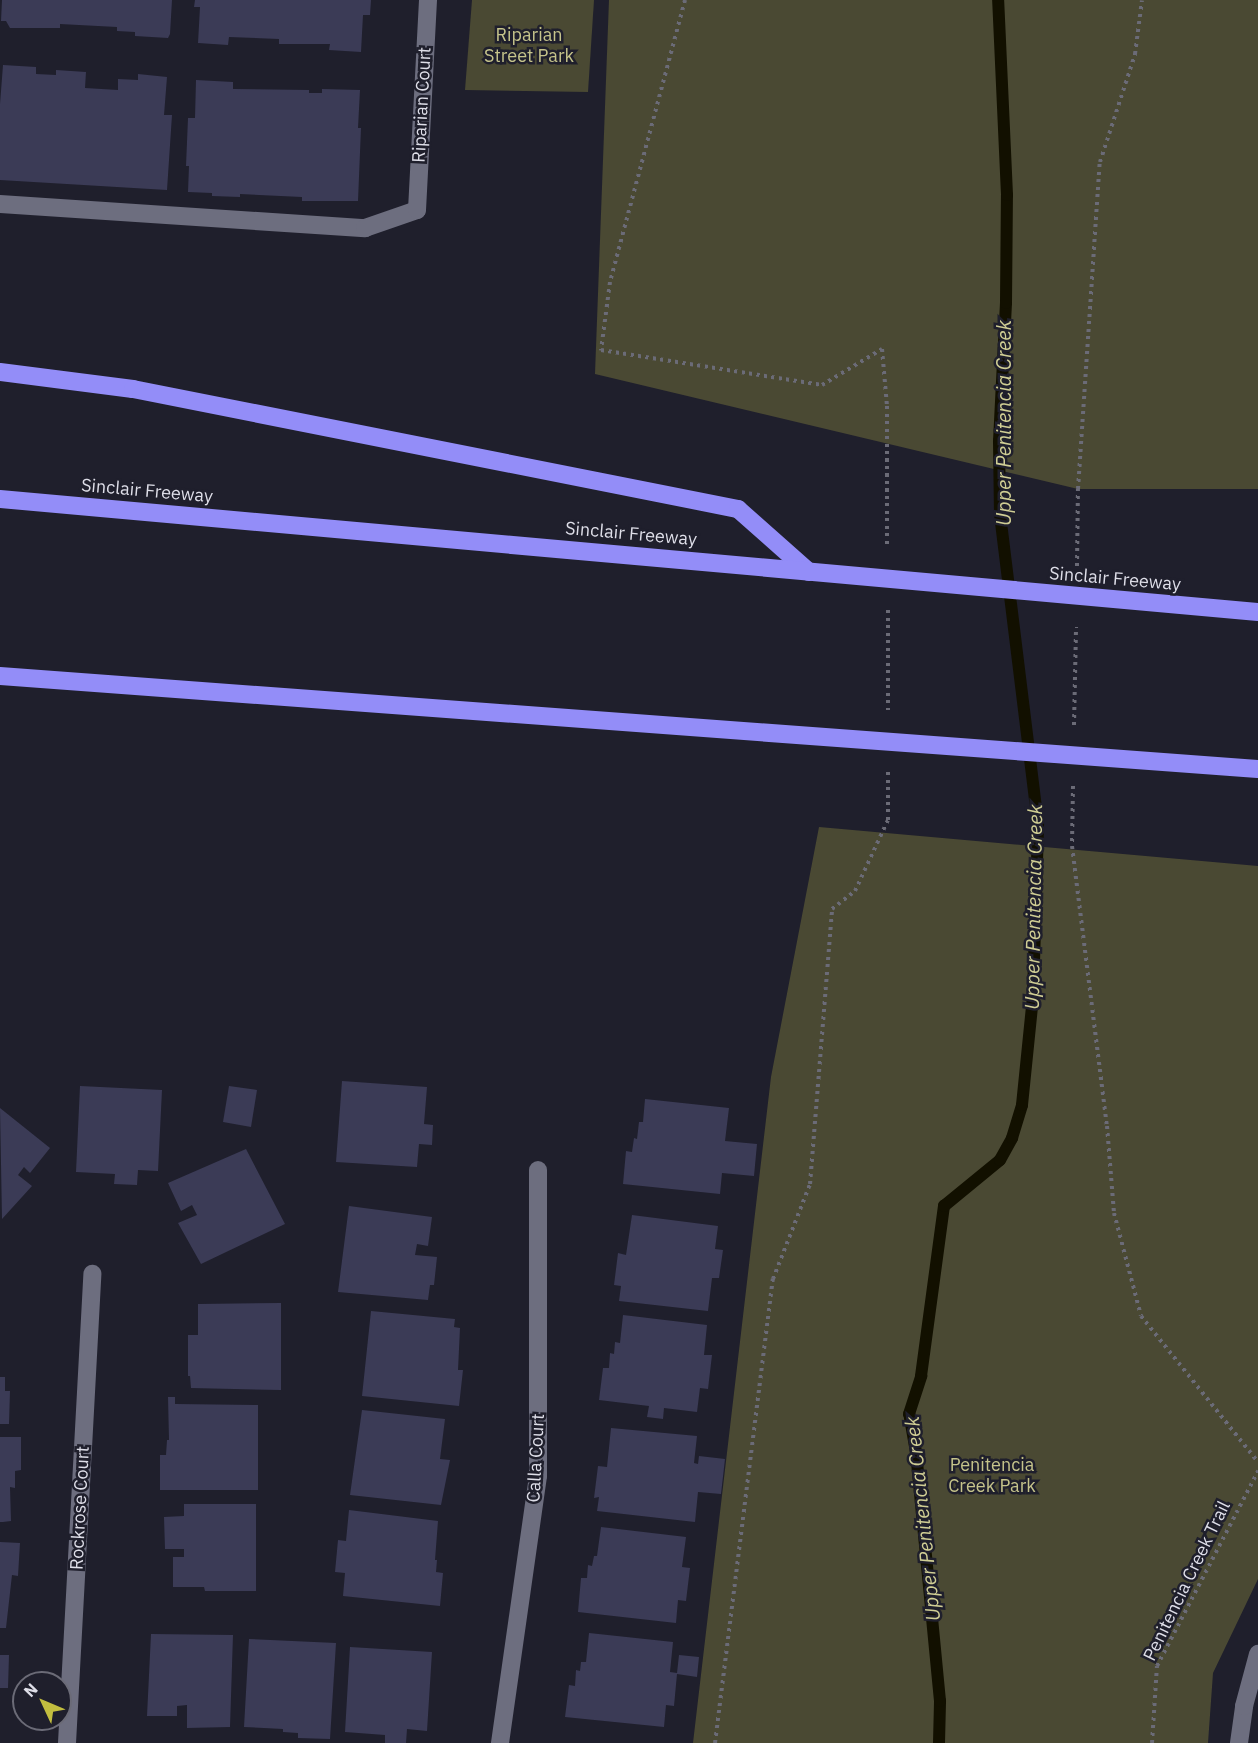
<!DOCTYPE html>
<html>
<head>
<meta charset="utf-8">
<style>
  body { margin:0 }
  #map { position:relative; width:1258px; height:1743px; overflow:hidden; background:#1f1f2c; font-family:"IBM Plex Sans",sans-serif }
  div>[style] { position:absolute }
  .green>* { inset:0; background:#4a4933 }
  .stream>* { height:12px; margin:-6px; padding:0 6px; transform-origin:6px; border-radius:6px; background:#121000 }
  .building>* { inset:0; background:#3b3b56 }
  .path>* { height:4px; margin-top:-2px; transform-origin:0; background:repeating-linear-gradient(90deg,#6b6b77 0 3px,transparent 0 7.5px) }
  .lane>* { height:18px; margin:-9px; padding:0 9px; transform-origin:9px; border-radius:9px; background:#6d6e7f }
  .street>* { height:18px; margin:-9px; padding:0 9px; transform-origin:9px; border-radius:9px; background:#6d6e7f }
  .highway>* { height:18px; margin:-9px; padding:0 9px; transform-origin:9px; border-radius:9px; background:#938df8 }
  span { translate:-50% -50%; white-space:nowrap; text-align:center; line-height:1.15; -webkit-text-stroke:5px #1f1f2c; paint-order:stroke }
  .park-label { font-size:18px; color:#c6c48b }
  .street-label { font-size:18px; color:#dedee8 }
  .water-label { font-size:20px; color:#d0ce94; font-style:italic }
  .north { position:absolute; left:12px; top:1671px; width:60px; height:60px; box-sizing:border-box; background:#1f1f2c; border:2px solid #6b6b77; border-radius:50%; rotate:314deg; font-size:16px; font-weight:700; line-height:24px; text-align:center; color:#dedee8 }
  .north::after { content:''; display:block; margin:auto; width:21px; height:27px; background:#c2bd3f; clip-path:polygon(50% 0,100% 100%,50% 72%,0 100%) }
</style>
</head>
<body>
<div id="map">
  <div class="green">
    <div style="clip-path:polygon(472px 0,594px 0,588px 92px,465px 90px)"></div>
    <div style="clip-path:polygon(609px 0,1258px 0,1258px 489px,1078px 489px,595px 374px)"></div>
    <div style="clip-path:polygon(819px 827px,1258px 866px,1258px 1579px,1213px 1673px,1208px 1743px,693px 1743px,771px 1077px)"></div>
  </div>
  <div class="stream">
    <div style="left:939px;top:1743px;width:42px;rotate:-88.6deg"></div>
    <div style="left:940px;top:1701px;width:250px;rotate:-95.5deg"></div>
    <div style="left:916px;top:1452px;width:39px;rotate:-100deg"></div>
    <div style="left:909px;top:1414px;width:40px;rotate:-72deg"></div>
    <div style="left:921px;top:1376px;width:172px;rotate:-82.3deg"></div>
    <div style="left:944px;top:1206px;width:72px;rotate:-39.4deg"></div>
    <div style="left:1000px;top:1160px;width:25px;rotate:-61deg"></div>
    <div style="left:1012px;top:1138px;width:34px;rotate:-73deg"></div>
    <div style="left:1022px;top:1105px;width:110px;rotate:-84.2deg"></div>
    <div style="left:1033px;top:996px;width:172px;rotate:-88.3deg"></div>
    <div style="left:1038px;top:824px;width:312px;rotate:-97deg"></div>
    <div style="left:1000px;top:514px;width:73px;rotate:-90.8deg"></div>
    <div style="left:999px;top:441px;width:138px;rotate:-87.1deg"></div>
    <div style="left:1006px;top:303px;width:108px;rotate:-89.5deg"></div>
    <div style="left:1007px;top:195px;width:195px;rotate:-92.6deg"></div>
  </div>
  <div class="building">
    <div style="clip-path:polygon(2px 0,172px 0,170px 34px,168px 38px,135px 36px,135px 32px,117px 31px,117px 27px,60px 24px,60px 28px,10px 28px,6px 21px,1px 21px)"></div>
    <div style="clip-path:polygon(195px 0,371px 0,370px 15px,363px 15px,361px 52px,329px 50px,330px 44px,279px 44px,279px 39px,229px 37px,228px 45px,198px 43px,200px 7px,194px 7px)"></div>
    <div style="clip-path:polygon(3px 65px,36px 67px,36px 74px,56px 75px,56px 70px,86px 72px,85px 88px,118px 90px,118px 79px,138px 80px,138px 74px,167px 77px,164px 115px,172px 115px,167px 190px,0 180px,0 104px)"></div>
    <div style="clip-path:polygon(196px 80px,233px 82px,233px 89px,309px 90px,309px 93px,322px 93px,322px 89px,360px 90px,358px 128px,361px 128px,358px 201px,302px 201px,302px 197px,240px 194px,240px 197px,212px 196px,212px 193px,188px 192px,189px 166px,186px 166px,188px 118px,195px 118px)"></div>
    <div style="clip-path:polygon(342px 1081px,427px 1087px,424px 1124px,433px 1125px,432px 1145px,419px 1144px,417px 1167px,336px 1162px)"></div>
    <div style="clip-path:polygon(80px 1086px,162px 1090px,158px 1171px,138px 1170px,137px 1185px,114px 1184px,115px 1174px,76px 1172px)"></div>
    <div style="clip-path:polygon(229px 1086px,257px 1090px,251px 1127px,223px 1122px)"></div>
    <div style="clip-path:polygon(645px 1099px,729px 1108px,725px 1141px,757px 1144px,754px 1176px,722px 1173px,720px 1194px,623px 1184px,626px 1151px,632px 1152px,634px 1138px,637px 1139px,639px 1122px,643px 1122px)"></div>
    <div style="clip-path:polygon(0 1108px,50px 1148px,30px 1173px,24px 1167px,18px 1175px,32px 1186px,2px 1219px)"></div>
    <div style="clip-path:polygon(246px 1149px,285px 1224px,201px 1264px,178px 1223px,197px 1215px,192px 1205px,181px 1211px,168px 1183px)"></div>
    <div style="clip-path:polygon(349px 1206px,432px 1217px,428px 1246px,417px 1244px,415px 1255px,437px 1257px,434px 1285px,430px 1285px,428px 1300px,338px 1292px)"></div>
    <div style="clip-path:polygon(632px 1215px,718px 1226px,715px 1249px,723px 1250px,719px 1278px,712px 1278px,708px 1311px,619px 1301px,621px 1286px,614px 1285px,618px 1253px,626px 1255px)"></div>
    <div style="clip-path:polygon(281px 1303px,281px 1390px,191px 1388px,190px 1376px,188px 1376px,188px 1335px,198px 1335px,198px 1304px)"></div>
    <div style="clip-path:polygon(371px 1311px,455px 1319px,454px 1327px,460px 1328px,458px 1370px,463px 1370px,459px 1406px,362px 1396px)"></div>
    <div style="clip-path:polygon(623px 1315px,707px 1325px,704px 1355px,712px 1355px,708px 1389px,700px 1388px,697px 1412px,664px 1408px,663px 1419px,647px 1417px,649px 1406px,599px 1400px,603px 1368px,609px 1368px,610px 1353px,614px 1354px,615px 1342px,620px 1343px)"></div>
    <div style="clip-path:polygon(0 1377px,5px 1377px,5px 1391px,10px 1391px,9px 1424px,0 1424px)"></div>
    <div style="clip-path:polygon(168px 1397px,175px 1397px,175px 1404px,258px 1405px,258px 1490px,160px 1490px,160px 1455px,166px 1455px,167px 1440px,169px 1440px)"></div>
    <div style="clip-path:polygon(362px 1410px,445px 1419px,440px 1459px,450px 1460px,441px 1505px,350px 1495px)"></div>
    <div style="clip-path:polygon(611px 1428px,697px 1436px,694px 1463px,698px 1464px,699px 1456px,725px 1459px,721px 1494px,698px 1492px,695px 1522px,597px 1511px,599px 1497px,594px 1498px,598px 1466px,607px 1467px)"></div>
    <div style="clip-path:polygon(0 1437px,21px 1437px,21px 1470px,15px 1471px,15px 1488px,10px 1487px,11px 1521px,3px 1522px,0 1522px)"></div>
    <div style="clip-path:polygon(184px 1504px,256px 1504px,256px 1591px,205px 1591px,204px 1587px,173px 1587px,173px 1557px,184px 1557px,184px 1549px,165px 1549px,164px 1517px,184px 1516px)"></div>
    <div style="clip-path:polygon(349px 1510px,438px 1521px,435px 1560px,437px 1560px,436px 1572px,443px 1573px,440px 1606px,343px 1596px,345px 1573px,335px 1572px,338px 1540px,346px 1541px)"></div>
    <div style="clip-path:polygon(601px 1527px,686px 1537px,682px 1567px,690px 1568px,686px 1601px,678px 1600px,676px 1623px,578px 1612px,581px 1578px,587px 1578px,588px 1565px,592px 1566px,594px 1556px,597px 1556px)"></div>
    <div style="clip-path:polygon(0 1542px,20px 1543px,18px 1576px,12px 1575px,6px 1628px,0 1628px)"></div>
    <div style="clip-path:polygon(589px 1633px,673px 1642px,670px 1672px,677px 1673px,679px 1655px,699px 1657px,697px 1677px,677px 1674px,674px 1706px,666px 1705px,664px 1727px,565px 1717px,569px 1685px,575px 1686px,576px 1670px,580px 1671px,581px 1662px,586px 1662px)"></div>
    <div style="clip-path:polygon(151px 1634px,233px 1635px,230px 1727px,187px 1728px,187px 1705px,177px 1706px,177px 1716px,147px 1716px)"></div>
    <div style="clip-path:polygon(249px 1639px,336px 1643px,330px 1739px,298px 1738px,298px 1733px,283px 1732px,283px 1729px,244px 1727px)"></div>
    <div style="clip-path:polygon(350px 1647px,432px 1652px,427px 1731px,407px 1729px,406px 1743px,385px 1743px,385px 1735px,345px 1732px)"></div>
    <div style="clip-path:polygon(0 1655px,9px 1655px,8px 1688px,0 1688px)"></div>
  </div>
  <div class="path">
    <div style="left:685px;top:0;width:292px;rotate:104.9deg"></div>
    <div style="left:610px;top:282px;width:69px;rotate:97.5deg"></div>
    <div style="left:601px;top:350px;width:224px;rotate:9deg"></div>
    <div style="left:822px;top:385px;width:70px;rotate:-31deg"></div>
    <div style="left:882px;top:349px;width:57px;rotate:85deg"></div>
    <div style="left:887px;top:406px;width:142px;rotate:90deg"></div>
    <div style="left:1077px;top:566px;width:77px;rotate:-89.3deg"></div>
    <div style="left:1078px;top:489px;width:328px;rotate:-86.2deg"></div>
    <div style="left:1100px;top:162px;width:114px;rotate:-72deg"></div>
    <div style="left:1135px;top:54px;width:54px;rotate:-82.6deg"></div>
    <div style="left:888px;top:610px;width:100px;rotate:90deg"></div>
    <div style="left:1074px;top:725px;width:98px;rotate:-88.8deg"></div>
    <div style="left:1073px;top:786px;width:60px;rotate:91deg"></div>
    <div style="left:1072px;top:846px;width:282px;rotate:82.9deg"></div>
    <div style="left:1107px;top:1126px;width:87px;rotate:85.4deg"></div>
    <div style="left:1114px;top:1213px;width:106px;rotate:75.3deg"></div>
    <div style="left:1141px;top:1316px;width:187px;rotate:51.3deg"></div>
    <div style="left:715px;top:1743px;width:468px;rotate:-82.9deg"></div>
    <div style="left:773px;top:1279px;width:102px;rotate:-68.7deg"></div>
    <div style="left:810px;top:1184px;width:276px;rotate:-85.4deg"></div>
    <div style="left:832px;top:909px;width:29px;rotate:-38deg"></div>
    <div style="left:855px;top:891px;width:78px;rotate:-65.1deg"></div>
    <div style="left:888px;top:820px;width:48px;rotate:-90deg"></div>
    <div style="left:1152px;top:1743px;width:77px;rotate:-86.3deg"></div>
    <div style="left:1157px;top:1666px;width:220px;rotate:-62.6deg"></div>
  </div>
  <div class="lane">
    <div style="left:0;top:204px;width:366px;rotate:3.8deg"></div>
    <div style="left:365px;top:228px;width:55px;rotate:-19.1deg"></div>
  </div>
  <div class="street">
    <div style="left:417px;top:210px;width:210px;rotate:-87deg"></div>
    <div style="left:67px;top:1743px;width:470px;rotate:-86.9deg"></div>
    <div style="left:500px;top:1743px;width:270px;rotate:-81.9deg"></div>
    <div style="left:538px;top:1476px;width:306px;rotate:-90deg"></div>
    <div style="left:1239px;top:1743px;width:37px;rotate:-82deg"></div>
    <div style="left:1244px;top:1706px;width:54px;rotate:-74.9deg"></div>
  </div>
  <div class="highway">
    <div style="left:0;top:372px;width:134px;rotate:7.3deg"></div>
    <div style="left:133px;top:389px;width:617px;rotate:11.22deg"></div>
    <div style="left:738px;top:509px;width:95px;rotate:41.6deg"></div>
    <div style="left:0;top:499px;width:1263px;rotate:5.13deg"></div>
    <div style="left:0;top:676px;width:1261px;rotate:4.23deg"></div>
  </div>
  <div class="park-label">
    <span style="left:529px;top:46px">Riparian<br>Street Park</span>
    <span style="left:992px;top:1476px">Penitencia<br>Creek Park</span>
  </div>
  <div class="street-label">
    <span style="left:422px;top:105px;rotate:-87deg">Riparian Court</span>
    <span style="left:147px;top:491px;rotate:5deg">Sinclair Freeway</span>
    <span style="left:631px;top:534px;rotate:5deg">Sinclair Freeway</span>
    <span style="left:1115px;top:579px;rotate:5deg">Sinclair Freeway</span>
    <span style="left:536px;top:1458px;rotate:-87deg">Calla Court</span>
    <span style="left:80px;top:1508px;rotate:-87deg">Rockrose Court</span>
    <span style="left:1187px;top:1581px;rotate:-64deg">Penitencia Creek Trail</span>
  </div>
  <div class="water-label">
    <span style="left:1003px;top:423px;rotate:-90deg">Upper Penitencia Creek</span>
    <span style="left:1033px;top:907px;rotate:-89deg">Upper Penitencia Creek</span>
    <span style="left:922px;top:1519px;rotate:-96deg">Upper Penitencia Creek</span>
  </div>
  <div class="north">N</div>
</div>
</body>
</html>
